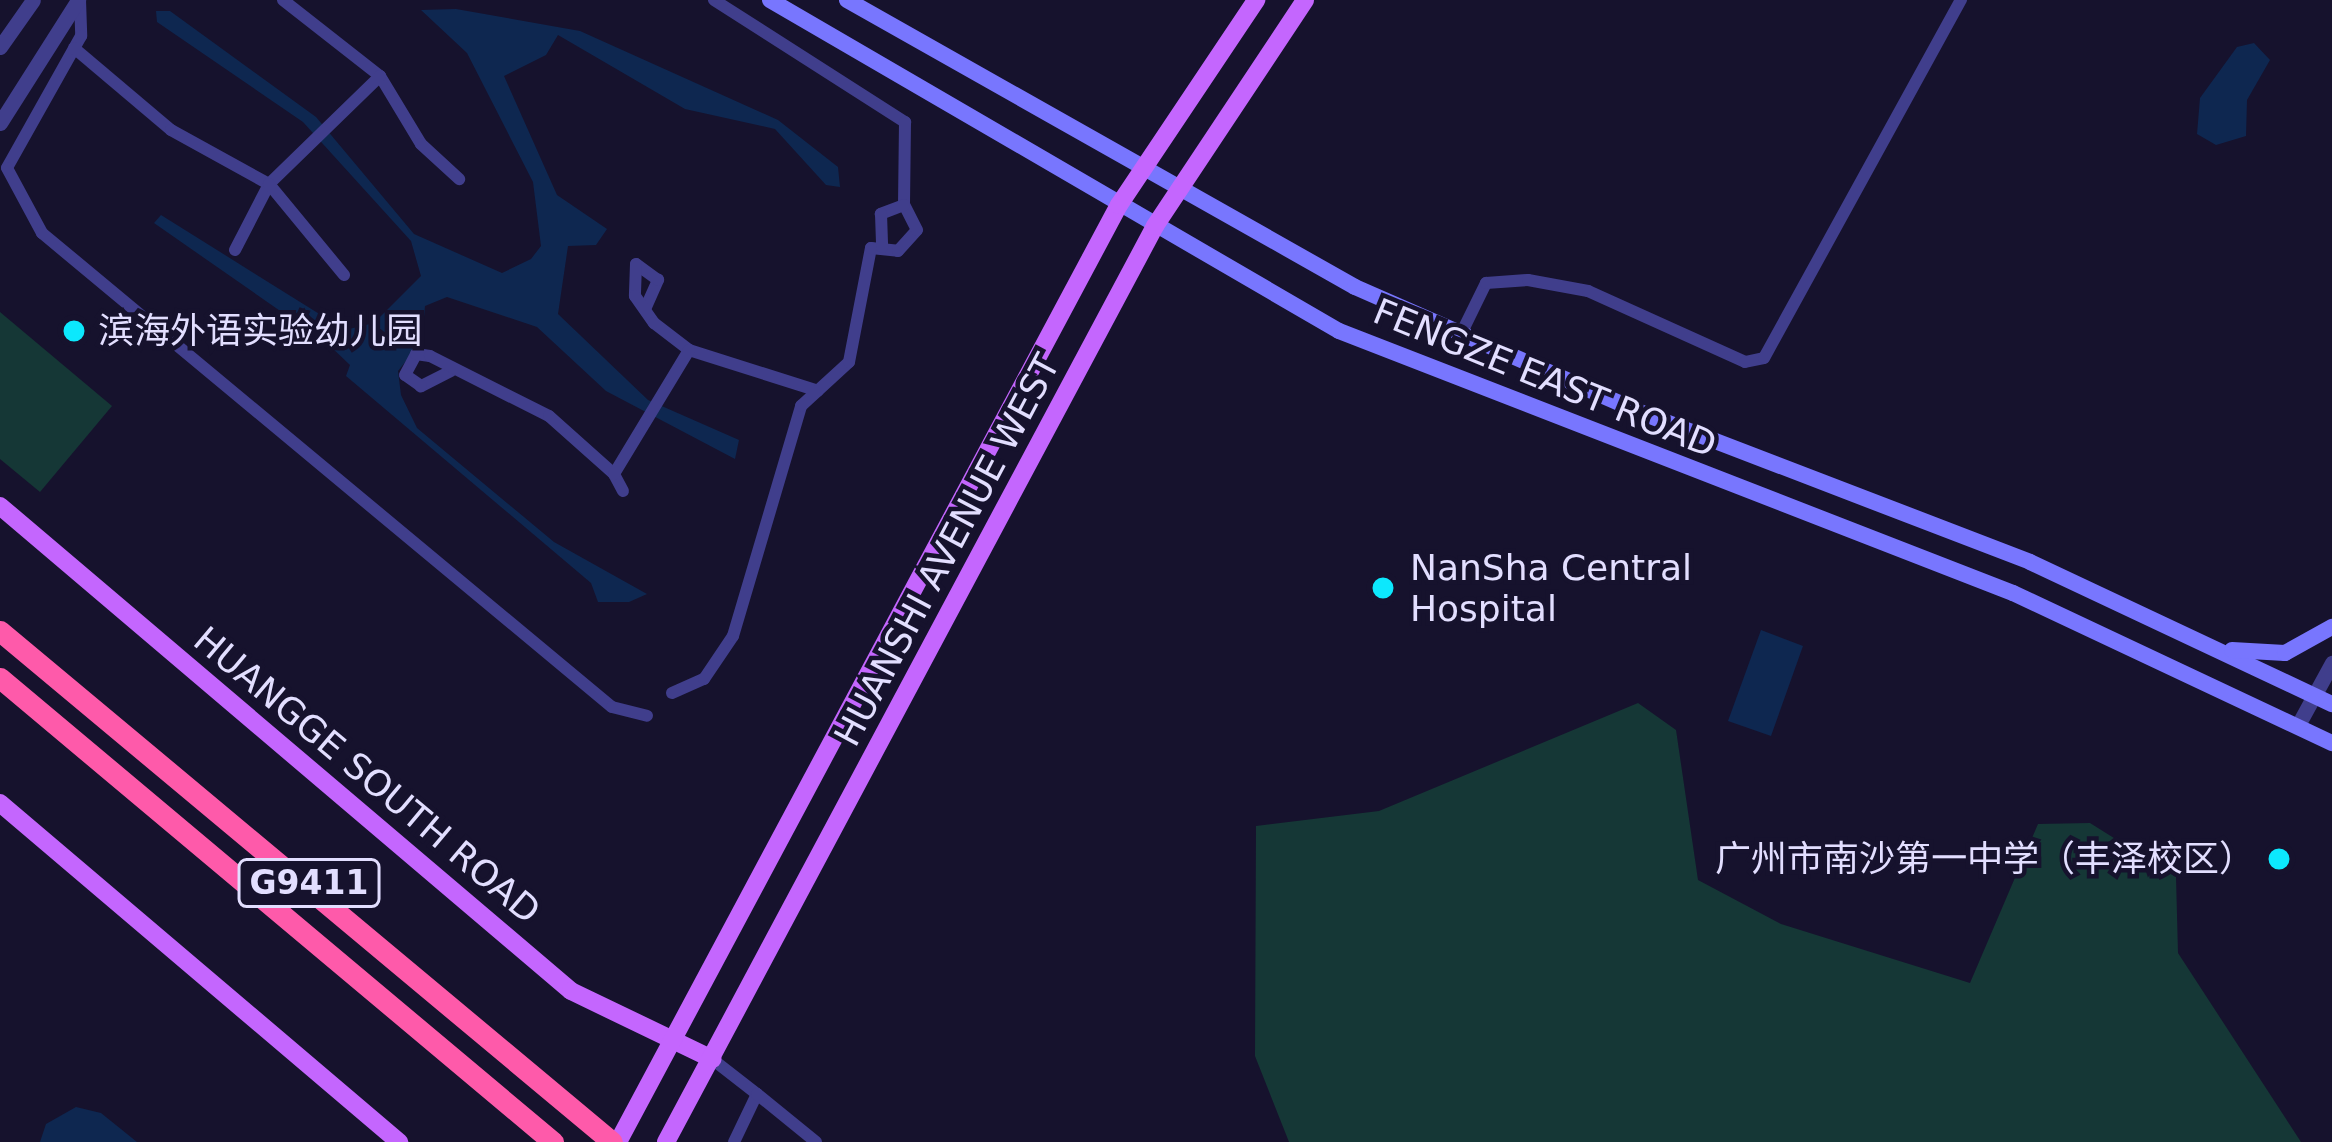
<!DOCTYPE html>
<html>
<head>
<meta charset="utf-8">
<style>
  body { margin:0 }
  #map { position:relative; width:2332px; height:1142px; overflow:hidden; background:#16122d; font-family:"DejaVu Sans","Noto Sans SC",sans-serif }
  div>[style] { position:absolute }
  .green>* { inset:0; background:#153736 }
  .water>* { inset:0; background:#0e2750 }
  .minor>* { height:12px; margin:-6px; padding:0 6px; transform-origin:6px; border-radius:6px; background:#403e8c }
  .tertiary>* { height:15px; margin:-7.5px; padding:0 7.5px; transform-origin:7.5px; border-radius:7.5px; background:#403e8c }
  .secondary>* { height:16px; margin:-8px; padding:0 8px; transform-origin:8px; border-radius:8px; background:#7876fe }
  .primary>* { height:18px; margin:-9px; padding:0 9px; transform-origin:9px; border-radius:9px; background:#c466fe }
  .motorway>* { height:21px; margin:-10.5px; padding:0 10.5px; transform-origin:10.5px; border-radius:10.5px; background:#fe5aaa }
  .dots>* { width:33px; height:33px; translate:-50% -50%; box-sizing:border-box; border:6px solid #16122d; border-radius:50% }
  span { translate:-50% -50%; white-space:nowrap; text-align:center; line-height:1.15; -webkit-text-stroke:9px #16122d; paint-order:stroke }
  .shield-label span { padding:3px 9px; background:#16122d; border:3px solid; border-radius:9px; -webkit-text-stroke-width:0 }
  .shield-label { font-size:33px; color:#e2deff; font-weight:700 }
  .poi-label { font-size:36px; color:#e2deff }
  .left { translate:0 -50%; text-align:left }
  .right { translate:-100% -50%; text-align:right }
  .street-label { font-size:36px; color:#e2deff }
</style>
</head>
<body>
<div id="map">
  <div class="green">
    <div style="clip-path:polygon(0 312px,112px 406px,40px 492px,0 459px)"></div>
    <div style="clip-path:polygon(1638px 703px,1676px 730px,1698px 880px,1781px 924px,1970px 983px,2038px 824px,2090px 823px,2176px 877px,2178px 953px,2301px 1142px,1289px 1142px,1255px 1056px,1256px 826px,1379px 811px)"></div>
  </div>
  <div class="water">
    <div style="clip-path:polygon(456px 9px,580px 31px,778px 120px,838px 167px,840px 187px,826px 185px,775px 129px,685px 109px,558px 35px,546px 55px,504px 76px,557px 195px,607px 229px,596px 245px,568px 246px,558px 314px,648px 400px,739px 440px,735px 459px,606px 391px,537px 327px,447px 297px,425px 306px,422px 341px,398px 371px,401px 395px,417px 428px,554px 542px,647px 594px,629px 602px,598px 602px,591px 583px,346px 376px,350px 365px,329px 345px,154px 223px,161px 215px,345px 330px,374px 323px,421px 276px,411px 241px,303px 122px,157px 22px,156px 11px,170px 11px,316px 117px,414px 234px,502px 273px,531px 259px,541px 246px,533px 182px,467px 53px,421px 10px)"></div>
    <div style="clip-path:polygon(2254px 43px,2270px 60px,2247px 100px,2246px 136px,2216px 145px,2197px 134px,2200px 98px,2237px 47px)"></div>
    <div style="clip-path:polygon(1761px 630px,1803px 646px,1771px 736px,1728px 721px)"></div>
    <div style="clip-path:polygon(76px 1107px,101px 1113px,137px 1142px,40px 1142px,46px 1124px)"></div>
  </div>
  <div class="minor">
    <div style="left:80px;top:0;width:36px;rotate:88deg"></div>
    <div style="left:81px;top:36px;width:151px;rotate:119.3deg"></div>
    <div style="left:7px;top:168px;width:74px;rotate:61.7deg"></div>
    <div style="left:42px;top:233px;width:741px;rotate:39.75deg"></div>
    <div style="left:612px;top:707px;width:36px;rotate:14deg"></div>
    <div style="left:283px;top:0;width:123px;rotate:38.1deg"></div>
    <div style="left:380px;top:76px;width:79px;rotate:58.9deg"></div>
    <div style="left:421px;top:144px;width:52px;rotate:42.6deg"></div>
    <div style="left:714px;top:0;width:227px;rotate:32.6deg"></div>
    <div style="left:905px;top:122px;width:83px;rotate:90.7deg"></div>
    <div style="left:74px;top:48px;width:127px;rotate:40.2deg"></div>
    <div style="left:171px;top:130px;width:112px;rotate:28.9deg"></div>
    <div style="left:269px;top:184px;width:155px;rotate:-44.2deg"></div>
    <div style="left:235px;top:250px;width:74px;rotate:-62.7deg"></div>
    <div style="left:269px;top:184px;width:118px;rotate:50.5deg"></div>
    <div style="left:646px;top:307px;width:30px;rotate:-66deg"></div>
    <div style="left:658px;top:280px;width:27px;rotate:-144deg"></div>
    <div style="left:636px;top:264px;width:32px;rotate:92deg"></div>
    <div style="left:635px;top:296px;width:33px;rotate:55deg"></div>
    <div style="left:654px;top:323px;width:44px;rotate:37.6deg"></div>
    <div style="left:689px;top:350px;width:135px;rotate:17.6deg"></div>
    <div style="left:1461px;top:334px;width:57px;rotate:-63.9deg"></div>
    <div style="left:1486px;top:283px;width:42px;rotate:-4.1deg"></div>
    <div style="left:1528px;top:280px;width:61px;rotate:10.4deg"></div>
    <div style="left:1588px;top:291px;width:172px;rotate:24.3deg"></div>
    <div style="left:1745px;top:362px;width:19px;rotate:-12deg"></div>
    <div style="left:1764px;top:358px;width:409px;rotate:-61.2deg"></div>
    <div style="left:451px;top:371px;width:34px;rotate:153deg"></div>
    <div style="left:421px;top:386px;width:19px;rotate:-145deg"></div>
    <div style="left:405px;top:375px;width:24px;rotate:-62deg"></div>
    <div style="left:416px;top:354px;width:14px;rotate:8deg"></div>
    <div style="left:430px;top:356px;width:133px;rotate:26.8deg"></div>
    <div style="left:549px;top:416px;width:87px;rotate:41.7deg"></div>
    <div style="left:623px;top:491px;width:19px;rotate:-118deg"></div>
    <div style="left:614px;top:474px;width:145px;rotate:-58.8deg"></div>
    <div style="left:672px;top:693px;width:35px;rotate:-24deg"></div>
    <div style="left:704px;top:679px;width:52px;rotate:-56deg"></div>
    <div style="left:733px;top:636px;width:240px;rotate:-73.5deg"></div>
    <div style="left:801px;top:406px;width:65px;rotate:-42.5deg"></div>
    <div style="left:849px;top:362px;width:116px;rotate:-79.1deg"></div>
    <div style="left:871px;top:248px;width:27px;rotate:6deg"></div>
    <div style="left:898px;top:251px;width:28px;rotate:-48deg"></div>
    <div style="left:917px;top:230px;width:28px;rotate:-117deg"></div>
    <div style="left:904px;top:205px;width:25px;rotate:159deg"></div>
    <div style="left:881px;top:214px;width:33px;rotate:88deg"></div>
    <div style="left:712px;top:1059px;width:57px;rotate:37.9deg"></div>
    <div style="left:757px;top:1094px;width:53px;rotate:115.6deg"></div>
    <div style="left:757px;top:1094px;width:76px;rotate:39.1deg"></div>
  </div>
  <div class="tertiary">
    <div style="left:0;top:47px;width:57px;rotate:-54.9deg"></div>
    <div style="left:0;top:123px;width:146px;rotate:-57.6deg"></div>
    <div style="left:2298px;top:725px;width:71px;rotate:-61.3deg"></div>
  </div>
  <div class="secondary">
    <div style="left:770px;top:0;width:658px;rotate:30.19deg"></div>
    <div style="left:1339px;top:331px;width:723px;rotate:21.24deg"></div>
    <div style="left:2013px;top:593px;width:353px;rotate:25.2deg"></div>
    <div style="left:847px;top:0;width:583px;rotate:29.46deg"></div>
    <div style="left:1355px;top:287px;width:317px;rotate:23.7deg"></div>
    <div style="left:1645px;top:414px;width:412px;rotate:21deg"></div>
    <div style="left:2030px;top:562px;width:334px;rotate:25.2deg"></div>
    <div style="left:2232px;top:650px;width:53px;rotate:3.2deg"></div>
    <div style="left:2285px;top:653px;width:54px;rotate:-29deg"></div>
  </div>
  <div class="primary">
    <div style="left:0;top:506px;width:749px;rotate:40.34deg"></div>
    <div style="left:571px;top:991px;width:157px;rotate:25.7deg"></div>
    <div style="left:0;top:803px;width:524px;rotate:40.35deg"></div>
    <div style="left:618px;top:1142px;width:1063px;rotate:-61.87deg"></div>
    <div style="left:1119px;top:205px;width:247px;rotate:-56.2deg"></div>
    <div style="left:666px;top:1142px;width:1038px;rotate:-61.9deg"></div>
    <div style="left:1155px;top:226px;width:271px;rotate:-56.4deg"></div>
  </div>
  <div class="motorway">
    <div style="left:0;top:631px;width:797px;rotate:39.86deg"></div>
    <div style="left:0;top:678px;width:722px;rotate:40deg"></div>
  </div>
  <div class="dots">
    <div style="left:74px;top:331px;background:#0ce8fd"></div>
    <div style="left:1383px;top:588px;background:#0ce8fd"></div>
    <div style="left:2279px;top:859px;background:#0ce8fd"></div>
  </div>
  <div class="shield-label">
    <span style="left:309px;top:883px">G9411</span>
  </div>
  <div class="poi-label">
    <span class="left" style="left:98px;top:331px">滨海外语实验幼儿园</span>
    <span class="left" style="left:1410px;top:588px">NanSha Central<br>Hospital</span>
    <span class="right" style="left:2255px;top:859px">广州市南沙第一中学（丰泽校区）</span>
  </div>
  <div class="street-label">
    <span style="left:1545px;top:378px;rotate:22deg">FENGZE EAST ROAD</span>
    <span style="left:947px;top:550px;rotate:-62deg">HUANSHI AVENUE WEST</span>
    <span style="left:367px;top:775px;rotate:40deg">HUANGGE SOUTH ROAD</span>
  </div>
</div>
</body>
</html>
